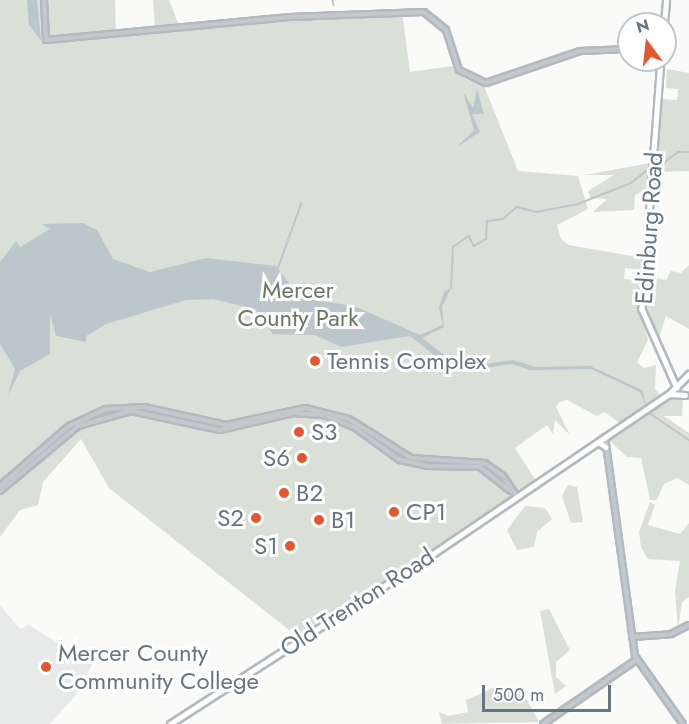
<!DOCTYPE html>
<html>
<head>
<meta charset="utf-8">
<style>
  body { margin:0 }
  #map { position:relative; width:689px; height:724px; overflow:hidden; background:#fafaf8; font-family:Jost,sans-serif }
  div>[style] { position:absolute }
  .built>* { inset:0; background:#e8e9e9 }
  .green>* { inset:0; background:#dadfd7 }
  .water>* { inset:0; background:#bbc7cb }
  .stream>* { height:1.5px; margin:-0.75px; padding:0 0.75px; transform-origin:0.75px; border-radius:0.75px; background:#bbc7cb }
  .roads { filter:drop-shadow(2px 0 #b3babf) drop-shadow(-2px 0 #b3babf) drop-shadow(0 2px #b3babf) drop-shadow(0 -2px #b3babf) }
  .tertiary>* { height:4px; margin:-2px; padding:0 2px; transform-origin:2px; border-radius:2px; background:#c3c8cc }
  .secondary>* { height:4.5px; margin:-2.25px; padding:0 2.25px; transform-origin:2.25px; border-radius:2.25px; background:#fff }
  .dots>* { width:16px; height:16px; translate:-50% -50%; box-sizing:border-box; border:3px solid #fff; border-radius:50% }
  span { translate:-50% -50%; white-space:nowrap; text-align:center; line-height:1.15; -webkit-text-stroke:6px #fff; paint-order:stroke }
  .street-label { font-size:24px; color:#657683 }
  .park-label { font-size:24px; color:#687a64 }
  .poi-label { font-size:24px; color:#657683 }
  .left { translate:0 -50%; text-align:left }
  .right { translate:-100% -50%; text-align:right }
  .north { position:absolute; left:617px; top:12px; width:60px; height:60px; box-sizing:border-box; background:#fff; border:2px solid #c1c8cd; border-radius:50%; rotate:345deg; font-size:16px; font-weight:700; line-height:24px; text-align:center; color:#657683 }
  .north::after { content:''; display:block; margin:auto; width:21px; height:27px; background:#e4572e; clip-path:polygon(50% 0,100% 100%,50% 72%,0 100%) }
  .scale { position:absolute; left:482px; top:685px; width:129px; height:27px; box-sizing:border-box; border:3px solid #657683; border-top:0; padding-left:8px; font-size:18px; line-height:21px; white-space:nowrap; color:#657683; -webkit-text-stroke:4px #fff; paint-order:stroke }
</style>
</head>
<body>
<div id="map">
  <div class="built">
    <div style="clip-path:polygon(0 605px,20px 629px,29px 625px,92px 664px,80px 690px,50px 724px,0 724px)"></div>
  </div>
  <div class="green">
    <div style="clip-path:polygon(0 0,43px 0,45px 41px,402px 12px,410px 72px,453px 66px,465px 79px,484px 86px,518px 171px,578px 176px,588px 209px,557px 225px,561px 239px,569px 245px,643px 258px,643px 270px,625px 268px,624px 279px,642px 281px,640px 311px,648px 340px,637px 362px,644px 368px,656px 365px,655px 389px,662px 397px,620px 423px,604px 412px,597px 416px,567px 400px,559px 402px,556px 407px,570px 435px,555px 420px,553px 434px,547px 425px,515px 448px,536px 481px,298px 637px,109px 488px,81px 439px,43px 482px,38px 505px,20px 510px,0 537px)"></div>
    <div style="clip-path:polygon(45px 0,115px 0,116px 36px,48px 38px)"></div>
    <div style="clip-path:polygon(153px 0,169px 0,178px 23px,155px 28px)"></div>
    <div style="clip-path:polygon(667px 69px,689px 73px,689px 171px,656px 172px,662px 99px,677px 100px,678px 89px,666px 88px)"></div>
    <div style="clip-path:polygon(650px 163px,650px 188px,635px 195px,634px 210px,593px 212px,607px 199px,590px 198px,588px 191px,614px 175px,585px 175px)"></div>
    <div style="clip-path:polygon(689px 265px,689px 329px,666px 316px,658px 341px,647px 317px,648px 276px,666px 280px,671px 271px,681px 273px)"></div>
    <div style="clip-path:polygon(676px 394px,683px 399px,682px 416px,664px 416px,689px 433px,689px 485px,677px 478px,664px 484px,657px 500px,650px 500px,641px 458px,627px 457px,609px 440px)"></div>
    <div style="clip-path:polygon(568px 485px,577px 487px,583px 522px,571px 523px,562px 496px)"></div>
    <div style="clip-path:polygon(650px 502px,655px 505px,648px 525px,680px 534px,689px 523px,689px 597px,682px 602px,678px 630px,675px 590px,680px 561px,648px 559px,641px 547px,639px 532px)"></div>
    <div style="clip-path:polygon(525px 506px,545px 508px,552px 519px,537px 532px,534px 547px,517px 550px,507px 530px)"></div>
    <div style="clip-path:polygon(549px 609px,570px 650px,556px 662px,556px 677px,566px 686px,555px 694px,540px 611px)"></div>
    <div style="clip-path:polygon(498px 686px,521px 689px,539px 722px,442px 724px,439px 712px,448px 716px,468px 712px,466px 700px)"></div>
  </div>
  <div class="water">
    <div style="clip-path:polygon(27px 0,37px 0,41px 41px,29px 25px)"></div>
    <div style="clip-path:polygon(477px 89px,484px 114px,472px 114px,480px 132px,457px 147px,474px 130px,463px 92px,473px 108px)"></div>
    <div style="clip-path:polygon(83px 223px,97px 230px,113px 259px,150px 272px,206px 258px,276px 266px,300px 298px,354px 306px,420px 335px,443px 325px,439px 308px,444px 292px,451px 288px,442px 307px,444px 327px,422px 338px,447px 357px,471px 366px,513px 360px,536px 367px,590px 366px,640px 389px,643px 392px,646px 406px,640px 392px,591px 369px,530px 370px,512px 364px,470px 370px,445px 364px,410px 336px,341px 347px,315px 335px,273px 334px,255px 309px,213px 299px,186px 300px,106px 324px,86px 336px,86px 342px,56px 336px,50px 315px,50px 354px,20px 371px,8px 395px,15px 369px,0 344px,0 262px,16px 241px,20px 247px,50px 229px,42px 224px)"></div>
  </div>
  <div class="stream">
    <div style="left:333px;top:0;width:5px;rotate:79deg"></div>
    <div style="left:655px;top:169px;width:29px;rotate:-36deg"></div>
    <div style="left:678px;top:152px;width:11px"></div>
    <div style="left:278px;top:268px;width:68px;rotate:-70.2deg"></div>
    <div style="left:451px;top:288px;width:41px;rotate:-87.2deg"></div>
    <div style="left:453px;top:247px;width:19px;rotate:-35deg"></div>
    <div style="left:469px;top:236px;width:11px;rotate:63deg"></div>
    <div style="left:474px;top:246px;width:14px;rotate:-30deg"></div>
    <div style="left:486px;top:239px;width:18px;rotate:-87deg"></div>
    <div style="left:487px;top:221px;width:16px;rotate:-7deg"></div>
    <div style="left:503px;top:219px;width:18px;rotate:-41deg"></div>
    <div style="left:517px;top:207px;width:21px;rotate:14deg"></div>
    <div style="left:537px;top:212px;width:42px;rotate:-11deg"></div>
    <div style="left:578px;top:204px;width:57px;rotate:-21.6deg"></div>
    <div style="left:631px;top:183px;width:24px;rotate:-38deg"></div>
    <div style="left:648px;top:412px;width:50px;rotate:34.3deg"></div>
  </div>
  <div class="roads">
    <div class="tertiary">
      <div style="left:44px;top:0;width:40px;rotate:87.1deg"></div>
      <div style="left:46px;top:40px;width:245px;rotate:-5.4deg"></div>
      <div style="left:290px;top:17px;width:134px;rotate:-2.1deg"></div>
      <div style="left:424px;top:12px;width:28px;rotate:39deg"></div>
      <div style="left:446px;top:30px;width:42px;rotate:72deg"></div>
      <div style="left:459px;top:70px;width:30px;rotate:26deg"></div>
      <div style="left:486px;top:83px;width:99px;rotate:-18.8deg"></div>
      <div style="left:580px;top:51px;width:49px;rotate:-2.3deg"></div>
      <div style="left:605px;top:437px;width:221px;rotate:82.2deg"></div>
      <div style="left:635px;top:656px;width:83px;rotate:54.8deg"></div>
      <div style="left:0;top:486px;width:91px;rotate:-41deg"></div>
      <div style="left:69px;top:426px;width:41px;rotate:-24.7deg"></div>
      <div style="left:106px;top:409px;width:38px;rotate:-3deg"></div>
      <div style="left:144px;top:407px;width:84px;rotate:12.4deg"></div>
      <div style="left:226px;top:425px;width:81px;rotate:-12.1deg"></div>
      <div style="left:305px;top:408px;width:45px;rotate:14deg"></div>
      <div style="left:349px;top:419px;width:73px;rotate:32.2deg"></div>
      <div style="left:411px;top:458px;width:74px;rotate:3.9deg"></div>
      <div style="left:485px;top:463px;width:22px;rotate:36deg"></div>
      <div style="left:503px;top:476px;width:25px;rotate:56deg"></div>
      <div style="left:0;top:491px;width:102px;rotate:-39.8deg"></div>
      <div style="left:78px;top:426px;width:55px;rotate:-15.8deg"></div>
      <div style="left:131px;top:411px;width:91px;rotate:12.1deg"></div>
      <div style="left:220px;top:430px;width:75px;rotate:-13.1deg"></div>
      <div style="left:293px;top:413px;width:31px;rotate:4deg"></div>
      <div style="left:324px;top:415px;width:32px;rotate:22deg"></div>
      <div style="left:354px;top:427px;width:57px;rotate:35.7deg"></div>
      <div style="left:400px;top:460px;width:29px;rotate:12deg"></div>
      <div style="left:428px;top:466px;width:52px;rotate:1.1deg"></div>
      <div style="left:480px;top:467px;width:39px;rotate:38deg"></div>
      <div style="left:632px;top:637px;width:39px;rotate:-4deg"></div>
      <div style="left:671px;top:634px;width:20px;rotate:-27deg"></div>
      <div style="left:543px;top:724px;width:113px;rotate:-34.5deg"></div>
    </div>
    <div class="secondary">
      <div style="left:664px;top:24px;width:24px;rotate:-85deg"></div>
      <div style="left:661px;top:60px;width:250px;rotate:94.4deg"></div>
      <div style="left:642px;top:309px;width:86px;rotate:66.1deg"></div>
      <div style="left:670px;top:394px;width:15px;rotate:4deg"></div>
      <div style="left:598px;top:442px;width:9px;rotate:32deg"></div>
      <div style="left:170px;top:724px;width:288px;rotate:-32.8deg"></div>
      <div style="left:412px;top:568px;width:309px;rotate:-34.1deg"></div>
      <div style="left:668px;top:395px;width:30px;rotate:-45deg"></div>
    </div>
  </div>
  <div class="dots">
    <div style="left:315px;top:361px;background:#e4572e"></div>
    <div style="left:299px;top:432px;background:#e4572e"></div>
    <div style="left:302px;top:458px;background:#e4572e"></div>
    <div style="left:284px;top:493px;background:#e4572e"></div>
    <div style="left:394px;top:512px;background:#e4572e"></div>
    <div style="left:256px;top:518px;background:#e4572e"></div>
    <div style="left:319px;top:520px;background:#e4572e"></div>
    <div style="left:290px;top:546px;background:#e4572e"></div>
    <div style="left:46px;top:667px;background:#e4572e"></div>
  </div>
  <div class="street-label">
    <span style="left:649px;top:228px;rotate:-86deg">Edinburg Road</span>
    <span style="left:357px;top:602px;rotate:-33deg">Old Trenton Road</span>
  </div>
  <div class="park-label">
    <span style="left:298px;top:304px">Mercer<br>County Park</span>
  </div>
  <div class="poi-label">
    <span class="left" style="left:327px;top:361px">Tennis Complex</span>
    <span class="left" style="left:311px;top:432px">S3</span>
    <span class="right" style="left:290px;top:458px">S6</span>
    <span class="left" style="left:296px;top:493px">B2</span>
    <span class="left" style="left:406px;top:512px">CP1</span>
    <span class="right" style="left:244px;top:518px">S2</span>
    <span class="left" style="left:331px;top:520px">B1</span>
    <span class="right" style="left:278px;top:546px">S1</span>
    <span class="left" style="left:58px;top:667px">Mercer County<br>Community College</span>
  </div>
  <div class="north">N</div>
  <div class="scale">500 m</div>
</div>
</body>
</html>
